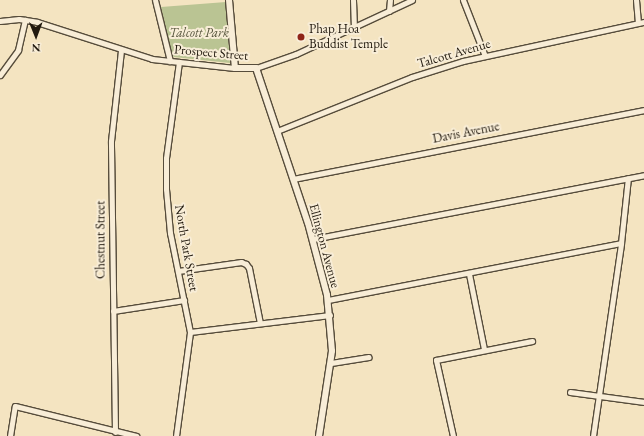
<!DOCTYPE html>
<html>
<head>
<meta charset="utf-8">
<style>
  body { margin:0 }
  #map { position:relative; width:644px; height:436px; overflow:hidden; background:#f4e4c1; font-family:"EB Garamond",serif }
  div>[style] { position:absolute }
  .green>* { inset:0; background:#bac493 }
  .roads { filter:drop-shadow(1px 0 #564c3b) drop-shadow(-1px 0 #564c3b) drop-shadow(0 1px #564c3b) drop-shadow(0 -1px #564c3b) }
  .minor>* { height:5px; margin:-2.5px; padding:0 2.5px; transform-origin:2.5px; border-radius:2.5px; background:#f8edd7 }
  .tertiary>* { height:6px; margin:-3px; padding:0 3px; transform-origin:3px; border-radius:3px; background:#f8edd7 }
  .dots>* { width:11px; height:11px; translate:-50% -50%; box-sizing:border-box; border:2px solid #f8edd7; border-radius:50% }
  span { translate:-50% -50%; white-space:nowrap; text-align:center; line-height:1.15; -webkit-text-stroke:4px #f8edd7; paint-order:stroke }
  .poi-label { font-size:13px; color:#21190e }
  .left { translate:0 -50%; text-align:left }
  .park-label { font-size:13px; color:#57553d; font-style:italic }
  .street-label { font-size:13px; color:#21190e }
  .north { position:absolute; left:16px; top:16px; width:40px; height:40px; -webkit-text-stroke:3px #f8edd7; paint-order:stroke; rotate:179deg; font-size:11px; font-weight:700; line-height:16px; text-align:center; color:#21190e }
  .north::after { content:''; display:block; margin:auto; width:14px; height:18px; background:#21190e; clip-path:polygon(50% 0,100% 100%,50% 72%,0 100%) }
</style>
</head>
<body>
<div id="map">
  <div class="green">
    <div style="clip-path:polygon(226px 2px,230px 63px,174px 57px,170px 53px,161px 7px)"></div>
  </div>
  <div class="roads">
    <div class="minor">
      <div style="left:155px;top:0;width:63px;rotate:76.2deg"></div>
      <div style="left:353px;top:0;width:27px;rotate:88deg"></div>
      <div style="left:463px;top:0;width:60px;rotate:68.6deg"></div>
      <div style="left:636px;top:0;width:23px;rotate:85deg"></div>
      <div style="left:389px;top:11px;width:11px;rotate:-85deg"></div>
      <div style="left:0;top:21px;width:19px;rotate:-6deg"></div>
      <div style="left:19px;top:19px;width:18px;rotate:9deg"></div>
      <div style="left:37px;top:22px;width:121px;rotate:17.8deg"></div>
      <div style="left:152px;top:59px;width:83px;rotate:6.2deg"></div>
      <div style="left:256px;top:68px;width:42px;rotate:-19.3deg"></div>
      <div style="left:296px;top:54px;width:128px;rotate:-25deg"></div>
      <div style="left:0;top:75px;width:31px;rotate:-54deg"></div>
      <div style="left:18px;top:50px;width:31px;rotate:-77deg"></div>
      <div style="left:277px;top:131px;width:145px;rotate:-21.8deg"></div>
      <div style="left:412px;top:77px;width:53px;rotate:-17.4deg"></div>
      <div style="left:463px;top:61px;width:185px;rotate:-12.2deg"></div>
      <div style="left:293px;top:179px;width:358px;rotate:-11.1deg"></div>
      <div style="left:313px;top:239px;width:337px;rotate:-10.9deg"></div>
      <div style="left:178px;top:271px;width:64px;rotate:-8.1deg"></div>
      <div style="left:241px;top:262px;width:5px;rotate:22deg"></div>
      <div style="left:246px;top:264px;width:5px;rotate:53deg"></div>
      <div style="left:249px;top:268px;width:56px;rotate:78.7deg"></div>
      <div style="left:469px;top:274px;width:76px;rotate:78.7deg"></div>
      <div style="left:328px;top:300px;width:298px;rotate:-11deg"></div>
      <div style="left:113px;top:311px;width:72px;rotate:-8.8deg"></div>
      <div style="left:190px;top:332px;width:141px;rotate:-6.9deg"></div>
      <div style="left:331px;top:363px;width:38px;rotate:-9deg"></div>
      <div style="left:570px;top:392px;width:75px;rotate:7.7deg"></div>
      <div style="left:115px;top:432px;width:291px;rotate:-90.8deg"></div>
      <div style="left:111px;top:141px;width:92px;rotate:-83.7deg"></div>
      <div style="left:10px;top:436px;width:30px;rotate:-81deg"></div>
      <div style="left:15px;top:406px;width:125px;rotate:13.9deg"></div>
      <div style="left:176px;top:436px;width:105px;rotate:-82.3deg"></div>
      <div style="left:190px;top:332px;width:101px;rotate:-101.4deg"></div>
      <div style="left:170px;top:233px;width:44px;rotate:-95.2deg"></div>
      <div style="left:166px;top:189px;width:31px;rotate:-90deg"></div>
      <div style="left:166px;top:158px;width:97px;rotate:-82.3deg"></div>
      <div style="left:453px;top:436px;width:78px;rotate:-102.6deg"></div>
      <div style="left:436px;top:360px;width:98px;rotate:-11.2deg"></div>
      <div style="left:593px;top:436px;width:195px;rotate:-81.7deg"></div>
      <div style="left:621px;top:243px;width:65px;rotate:-83.9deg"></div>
    </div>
    <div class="tertiary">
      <div style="left:229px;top:0;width:68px;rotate:85deg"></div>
      <div style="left:235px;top:68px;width:21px"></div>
      <div style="left:256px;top:68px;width:163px;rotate:71.5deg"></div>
      <div style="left:308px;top:223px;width:74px;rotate:75.2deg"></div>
      <div style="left:327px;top:295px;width:56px;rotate:84.9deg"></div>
      <div style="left:332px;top:351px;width:86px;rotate:98.7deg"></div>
    </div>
  </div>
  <div class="dots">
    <div style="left:301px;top:37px;background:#8f2418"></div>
  </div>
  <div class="poi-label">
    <span class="left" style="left:309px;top:37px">Phap Hoa<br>Buddist Temple</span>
  </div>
  <div class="park-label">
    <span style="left:199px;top:33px">Talcott Park</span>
  </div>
  <div class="street-label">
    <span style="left:211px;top:53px;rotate:5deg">Prospect Street</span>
    <span style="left:454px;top:54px;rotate:-16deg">Talcott Avenue</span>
    <span style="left:466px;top:133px;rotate:-11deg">Davis Avenue</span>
    <span style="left:101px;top:240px;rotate:-90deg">Chestnut Street</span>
    <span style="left:324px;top:246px;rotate:75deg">Ellington Avenue</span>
    <span style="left:186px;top:248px;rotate:80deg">North Park Street</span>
  </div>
  <div class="north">N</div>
</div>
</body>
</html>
